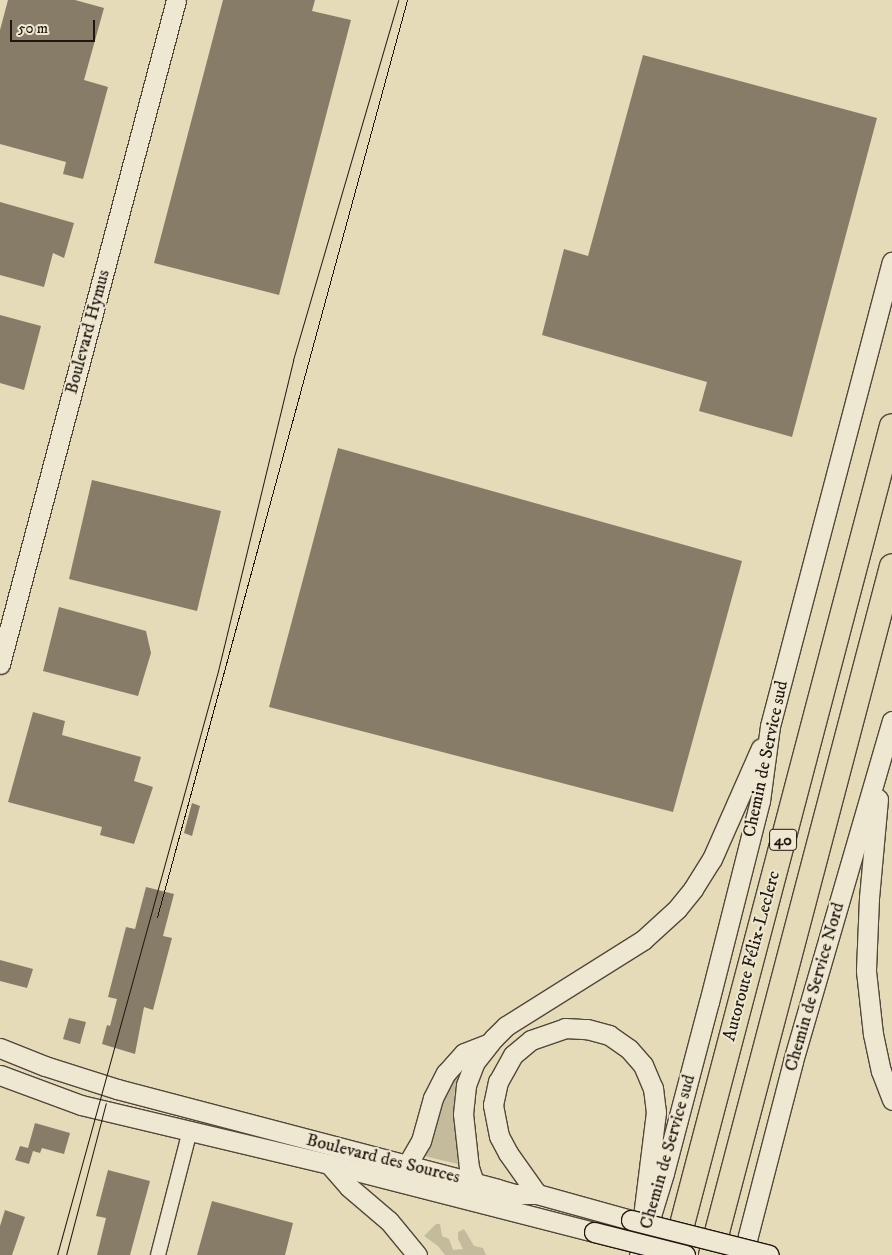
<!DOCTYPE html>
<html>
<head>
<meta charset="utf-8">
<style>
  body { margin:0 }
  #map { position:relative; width:892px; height:1255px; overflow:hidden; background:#e5dbb9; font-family:"IM FELL DW Pica",serif }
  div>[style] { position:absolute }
  .green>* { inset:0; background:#c4ba9c }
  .building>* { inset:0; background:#877c67 }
  .roads { filter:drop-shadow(1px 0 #52473a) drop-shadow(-1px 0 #52473a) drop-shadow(0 1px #52473a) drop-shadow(0 -1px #52473a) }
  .street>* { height:14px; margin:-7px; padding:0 7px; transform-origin:7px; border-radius:7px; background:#eee8d2 }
  .secondary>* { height:19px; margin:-9.5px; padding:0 9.5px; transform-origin:9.5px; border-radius:9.5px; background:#eee8d2 }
  .highway>* { height:24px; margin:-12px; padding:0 12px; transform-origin:12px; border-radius:12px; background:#e5dbb9 }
  .tram>* { height:1px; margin:-0.5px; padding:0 0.5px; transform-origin:0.5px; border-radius:0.5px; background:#21160f }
  .bridges { filter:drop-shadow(1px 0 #21160f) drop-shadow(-1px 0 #21160f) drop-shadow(0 1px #21160f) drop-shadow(0 -1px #21160f) }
  .secondary-bridge>* { height:19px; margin:-9.5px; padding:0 9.5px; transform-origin:9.5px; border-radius:9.5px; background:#eee8d2 }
  span { translate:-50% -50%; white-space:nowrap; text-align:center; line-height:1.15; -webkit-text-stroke:4px #eee8d2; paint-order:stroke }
  .shield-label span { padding:1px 4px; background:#eee8d2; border:1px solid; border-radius:4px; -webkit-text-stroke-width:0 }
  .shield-label { font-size:16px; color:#21160f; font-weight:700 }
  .street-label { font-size:18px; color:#21160f }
  .scale { position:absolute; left:10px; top:20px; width:85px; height:22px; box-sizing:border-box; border:2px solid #21160f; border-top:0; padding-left:6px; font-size:15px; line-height:18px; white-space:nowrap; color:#21160f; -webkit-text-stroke:4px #eee8d2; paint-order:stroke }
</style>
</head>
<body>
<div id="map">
  <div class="green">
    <div style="clip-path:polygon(465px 1061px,455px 1089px,454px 1103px,458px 1164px,424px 1156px,438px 1110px,451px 1080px)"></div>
    <div style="clip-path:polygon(436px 1224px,440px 1224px,442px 1236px,449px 1239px,453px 1250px,463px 1249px,458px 1239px,458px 1232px,464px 1229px,474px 1246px,483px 1248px,486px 1255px,445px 1255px,438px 1246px,424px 1236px)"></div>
  </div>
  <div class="building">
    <div style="clip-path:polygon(8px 0,75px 0,104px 8px,84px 80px,108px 87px,83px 179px,63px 174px,66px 162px,0 144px,0 30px)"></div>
    <div style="clip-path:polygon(223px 0,315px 0,312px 11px,351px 20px,279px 295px,154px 263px)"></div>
    <div style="clip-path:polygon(643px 55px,877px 118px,792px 437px,699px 411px,707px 382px,542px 335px,564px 249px,588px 256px)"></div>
    <div style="clip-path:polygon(0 202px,74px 223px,64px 258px,53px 253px,44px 287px,0 275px)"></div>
    <div style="clip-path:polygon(0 315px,41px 326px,24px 390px,0 383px)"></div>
    <div style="clip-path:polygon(338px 448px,742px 561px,673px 812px,269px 707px)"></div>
    <div style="clip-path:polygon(92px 480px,221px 511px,197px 611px,69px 579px)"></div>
    <div style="clip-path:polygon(59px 607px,146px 631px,151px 653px,138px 696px,43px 671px)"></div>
    <div style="clip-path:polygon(33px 712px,65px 721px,62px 735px,141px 757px,134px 781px,153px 787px,134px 844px,100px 835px,102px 827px,8px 802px)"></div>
    <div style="clip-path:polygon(192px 803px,200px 806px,192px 836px,184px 833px)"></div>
    <div style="clip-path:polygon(146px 887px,174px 894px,163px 936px,172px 938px,153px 1010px,144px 1007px,135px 1054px,102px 1044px,107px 1025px,110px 1026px,117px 999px,108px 997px,126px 927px,135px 929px)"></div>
    <div style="clip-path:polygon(0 960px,33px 969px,27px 988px,0 981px)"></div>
    <div style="clip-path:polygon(69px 1018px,86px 1022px,80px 1044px,63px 1039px)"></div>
    <div style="clip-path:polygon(35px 1123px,70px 1133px,64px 1154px,42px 1148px,40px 1153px,33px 1151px,29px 1164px,15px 1160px,20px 1146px,28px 1148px)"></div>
    <div style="clip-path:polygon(108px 1170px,150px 1181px,130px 1255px,97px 1255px,106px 1218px,96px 1216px)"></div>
    <div style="clip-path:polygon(212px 1201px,293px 1223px,285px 1255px,197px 1255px)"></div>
    <div style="clip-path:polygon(5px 1210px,25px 1217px,12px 1255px,0 1255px,0 1226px)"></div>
  </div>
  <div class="roads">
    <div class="street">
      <div style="left:158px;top:1255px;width:129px;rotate:-75.6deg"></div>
    </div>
    <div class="secondary">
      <div style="left:0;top:664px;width:687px;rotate:-75.15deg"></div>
      <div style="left:878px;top:799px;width:99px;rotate:95.2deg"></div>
      <div style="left:869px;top:898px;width:73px;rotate:92.4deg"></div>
      <div style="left:866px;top:971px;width:63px;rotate:83.7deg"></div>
      <div style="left:873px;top:1034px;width:38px;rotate:78deg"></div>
      <div style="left:881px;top:1071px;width:31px;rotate:69deg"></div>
      <div style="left:0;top:1048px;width:48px;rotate:21.8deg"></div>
      <div style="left:45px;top:1066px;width:76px;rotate:17.7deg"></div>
      <div style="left:117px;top:1089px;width:393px;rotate:14.7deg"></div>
      <div style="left:497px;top:1189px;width:18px;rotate:16deg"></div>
      <div style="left:514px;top:1194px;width:23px"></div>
      <div style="left:537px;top:1194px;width:98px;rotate:15.5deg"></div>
      <div style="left:0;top:1075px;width:86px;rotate:20.3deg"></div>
      <div style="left:81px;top:1105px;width:255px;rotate:13.4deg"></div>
      <div style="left:329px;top:1164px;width:274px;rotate:14.4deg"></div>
      <div style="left:329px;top:1164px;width:30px;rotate:49deg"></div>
      <div style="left:349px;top:1187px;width:52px;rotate:40.4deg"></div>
      <div style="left:389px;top:1221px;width:44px;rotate:50.5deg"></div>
      <div style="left:407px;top:1165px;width:28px;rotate:-60deg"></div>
      <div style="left:421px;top:1141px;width:45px;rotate:-74.4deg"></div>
      <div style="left:433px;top:1098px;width:28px;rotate:-63deg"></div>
      <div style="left:446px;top:1073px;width:27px;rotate:-48deg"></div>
      <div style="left:464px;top:1053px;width:26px;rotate:-21deg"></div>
      <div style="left:477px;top:1192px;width:25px;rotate:-108deg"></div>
      <div style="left:469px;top:1168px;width:54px;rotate:-96.3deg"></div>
      <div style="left:463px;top:1114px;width:29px;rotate:-84deg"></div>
      <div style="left:466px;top:1085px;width:25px;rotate:-69deg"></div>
      <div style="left:475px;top:1062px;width:31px;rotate:-52deg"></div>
      <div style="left:494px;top:1038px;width:17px;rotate:-45deg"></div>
      <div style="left:506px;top:1026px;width:162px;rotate:-32.1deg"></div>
      <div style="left:643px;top:940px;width:46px;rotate:-42.4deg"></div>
      <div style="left:677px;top:909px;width:26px;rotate:-51deg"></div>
      <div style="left:693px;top:889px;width:36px;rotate:-58deg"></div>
      <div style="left:712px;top:859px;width:121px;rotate:-66.2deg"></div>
      <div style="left:537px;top:1194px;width:50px;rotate:-125.3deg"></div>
      <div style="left:508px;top:1153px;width:19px;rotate:-118deg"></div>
      <div style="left:499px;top:1136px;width:32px;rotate:-101deg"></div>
      <div style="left:493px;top:1105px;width:24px;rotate:-78deg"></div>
      <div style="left:498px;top:1082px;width:31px;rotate:-61deg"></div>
      <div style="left:513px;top:1055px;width:23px;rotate:-40deg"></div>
      <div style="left:531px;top:1040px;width:36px;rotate:-19deg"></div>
      <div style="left:565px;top:1028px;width:22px;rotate:3deg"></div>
      <div style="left:587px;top:1029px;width:23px;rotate:15deg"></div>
      <div style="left:609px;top:1035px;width:24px;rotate:35deg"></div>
      <div style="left:629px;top:1049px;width:21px;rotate:49deg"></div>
      <div style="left:643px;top:1065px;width:25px;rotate:67deg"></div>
      <div style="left:653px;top:1088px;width:24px;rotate:83deg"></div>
      <div style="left:656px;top:1112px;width:105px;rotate:97.1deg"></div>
      <div style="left:639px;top:1255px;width:86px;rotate:-73deg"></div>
      <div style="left:664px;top:1173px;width:177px;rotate:-75.3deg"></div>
      <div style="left:709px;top:1002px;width:207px;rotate:-75.8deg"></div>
      <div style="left:760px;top:801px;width:76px;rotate:-82.4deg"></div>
      <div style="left:770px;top:726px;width:480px;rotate:-75.3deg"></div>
      <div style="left:743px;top:1255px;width:200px;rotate:-75.5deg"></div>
      <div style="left:793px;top:1061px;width:354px;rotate:-73.8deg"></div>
    </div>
    <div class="highway">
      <div style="left:674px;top:1255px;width:857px;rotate:-75.27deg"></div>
      <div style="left:711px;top:1255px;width:712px;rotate:-75.28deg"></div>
    </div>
  </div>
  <div class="tram">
    <div style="left:157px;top:917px;width:950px;rotate:-74.75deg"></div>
    <div style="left:57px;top:1255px;width:606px;rotate:-74.59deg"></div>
    <div style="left:218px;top:671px;width:320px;rotate:-76.4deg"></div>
    <div style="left:293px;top:360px;width:375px;rotate:-73.7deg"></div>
    <div style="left:66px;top:1255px;width:157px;rotate:-75.3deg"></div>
  </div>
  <div class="bridges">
    <div class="secondary-bridge">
      <div style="left:631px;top:1220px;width:142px;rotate:14.2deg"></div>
      <div style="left:594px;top:1232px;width:94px;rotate:14.2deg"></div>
    </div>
  </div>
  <div class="shield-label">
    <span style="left:783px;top:840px">40</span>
  </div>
  <div class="street-label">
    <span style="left:88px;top:332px;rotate:-75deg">Boulevard Hymus</span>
    <span style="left:766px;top:759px;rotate:-78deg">Chemin de Service sud</span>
    <span style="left:752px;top:956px;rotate:-75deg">Autoroute Félix-Leclerc</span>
    <span style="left:815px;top:987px;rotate:-74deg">Chemin de Service Nord</span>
    <span style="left:668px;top:1152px;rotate:-74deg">Chemin de Service sud</span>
    <span style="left:383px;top:1159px;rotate:14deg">Boulevard des Sources</span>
  </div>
  <div class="scale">50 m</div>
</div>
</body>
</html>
